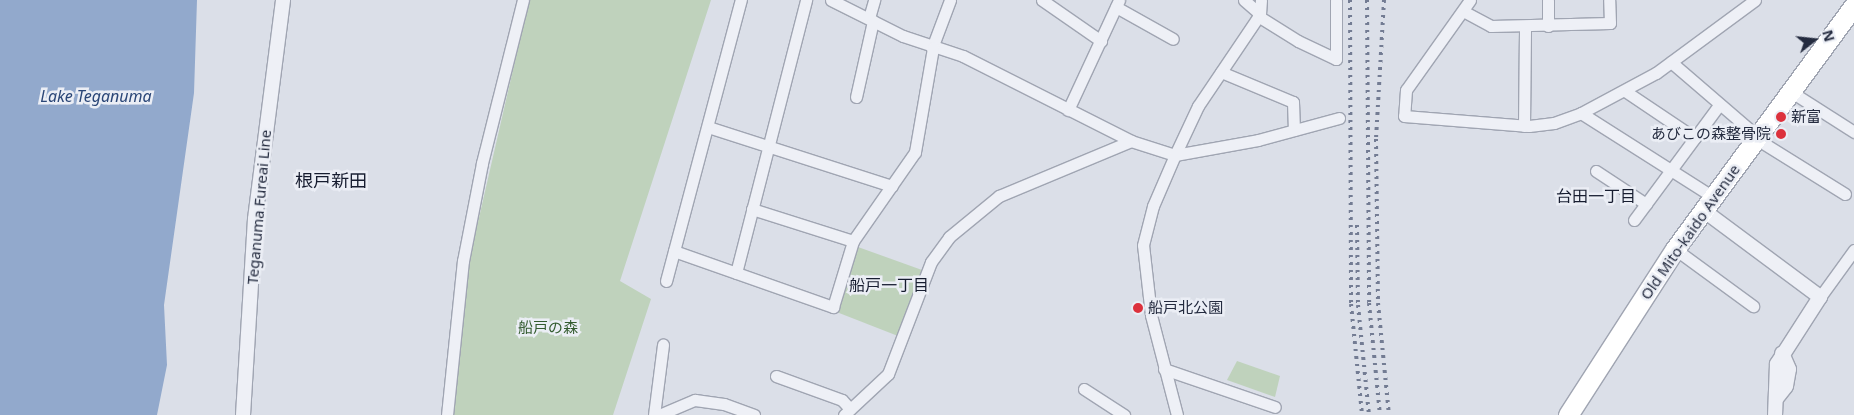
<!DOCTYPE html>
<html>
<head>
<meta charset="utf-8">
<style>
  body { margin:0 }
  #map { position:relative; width:1854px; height:415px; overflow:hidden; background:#dbdfe8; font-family:"Noto Sans","Noto Sans JP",sans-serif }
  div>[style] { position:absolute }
  .green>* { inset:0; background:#bfd2bc }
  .water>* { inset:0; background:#92a9cc }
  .roads { filter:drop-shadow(1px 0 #a0a5b2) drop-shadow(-1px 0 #a0a5b2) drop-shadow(0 1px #a0a5b2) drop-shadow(0 -1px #a0a5b2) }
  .minor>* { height:11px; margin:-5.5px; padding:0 5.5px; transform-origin:5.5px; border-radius:5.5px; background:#eef0f6 }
  .tertiary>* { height:14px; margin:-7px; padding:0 7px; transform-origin:7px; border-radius:7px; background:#eef0f6 }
  .trunk>* { height:19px; margin:-9.5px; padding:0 9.5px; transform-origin:9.5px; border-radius:9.5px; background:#fff }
  .rail>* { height:4px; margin-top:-2px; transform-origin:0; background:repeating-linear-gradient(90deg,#737c93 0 2.5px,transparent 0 7.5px) }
  .dots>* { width:14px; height:14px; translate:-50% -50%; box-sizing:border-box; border:2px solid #ebeef5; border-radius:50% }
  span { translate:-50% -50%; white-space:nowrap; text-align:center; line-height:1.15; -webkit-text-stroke:5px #ebeef5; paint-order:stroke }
  .poi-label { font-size:15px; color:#242b3f }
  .left { translate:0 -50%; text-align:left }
  .right { translate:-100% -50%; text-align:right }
  .street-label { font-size:15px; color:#242b3f }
  .park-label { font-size:15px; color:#345c30 }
  .water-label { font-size:16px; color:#2a4677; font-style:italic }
  .neighbourhood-label { font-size:16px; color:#171d30 }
  .quarter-label { font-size:18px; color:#171d30 }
  .north { position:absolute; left:1789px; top:15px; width:50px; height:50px; -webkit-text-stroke:4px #ebeef5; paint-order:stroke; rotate:74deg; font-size:14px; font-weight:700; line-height:20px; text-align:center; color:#242b3f }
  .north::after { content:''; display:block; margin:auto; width:18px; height:22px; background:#242b3f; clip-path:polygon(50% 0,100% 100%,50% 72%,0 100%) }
</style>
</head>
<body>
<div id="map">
  <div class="green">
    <div style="clip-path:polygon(529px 0,711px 0,620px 281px,651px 299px,613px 415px,452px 415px,467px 270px)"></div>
    <div style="clip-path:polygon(858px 247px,922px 270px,898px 336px,834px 311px)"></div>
    <div style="clip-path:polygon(1237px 361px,1280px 376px,1275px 397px,1227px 380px)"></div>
  </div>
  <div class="water">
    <div style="clip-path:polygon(0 0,197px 0,194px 93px,164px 305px,167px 365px,157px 415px,0 415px)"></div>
  </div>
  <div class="roads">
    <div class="minor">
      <div style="left:831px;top:0;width:80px;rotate:26.6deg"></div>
      <div style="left:903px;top:36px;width:63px;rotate:18.4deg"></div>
      <div style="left:963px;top:56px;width:188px;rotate:26.8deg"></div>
      <div style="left:1131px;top:141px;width:46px;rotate:17.7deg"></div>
      <div style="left:1175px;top:155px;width:84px;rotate:-10.2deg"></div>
      <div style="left:1258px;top:140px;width:84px;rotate:-15.2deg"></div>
      <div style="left:1042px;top:0;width:72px;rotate:34.8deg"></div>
      <div style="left:1244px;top:0;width:21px;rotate:41deg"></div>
      <div style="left:1470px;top:0;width:110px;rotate:125.4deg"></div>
      <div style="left:1406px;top:90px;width:26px;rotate:94deg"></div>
      <div style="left:1404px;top:116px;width:125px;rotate:4.6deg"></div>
      <div style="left:1529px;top:126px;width:25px;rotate:-7deg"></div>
      <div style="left:1554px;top:123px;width:29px;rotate:-20deg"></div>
      <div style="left:1581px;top:113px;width:85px;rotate:-28.1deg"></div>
      <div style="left:1656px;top:73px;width:123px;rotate:-36.4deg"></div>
      <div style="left:1548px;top:0;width:26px;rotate:90deg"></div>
      <div style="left:1116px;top:7px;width:65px;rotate:29.3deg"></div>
      <div style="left:1463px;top:11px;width:32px;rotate:28deg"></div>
      <div style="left:1491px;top:26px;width:119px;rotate:-1.4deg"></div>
      <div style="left:1610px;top:23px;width:23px;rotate:-92deg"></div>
      <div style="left:1258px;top:16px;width:47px;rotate:32deg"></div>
      <div style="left:1298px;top:41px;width:42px;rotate:25.3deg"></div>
      <div style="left:1336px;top:59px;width:59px;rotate:-90deg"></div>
      <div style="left:869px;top:18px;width:19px;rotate:-74deg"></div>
      <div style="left:932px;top:48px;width:51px;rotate:-69.4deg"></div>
      <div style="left:1671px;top:62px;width:113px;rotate:40.7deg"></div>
      <div style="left:1221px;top:72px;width:78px;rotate:22.6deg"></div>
      <div style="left:1293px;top:102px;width:28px;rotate:88deg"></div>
      <div style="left:1625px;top:91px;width:84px;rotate:33.9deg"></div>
      <div style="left:1790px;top:91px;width:76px;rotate:32.6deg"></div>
      <div style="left:856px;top:97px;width:78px;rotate:-77.4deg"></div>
      <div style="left:1068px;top:110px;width:121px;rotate:-65.1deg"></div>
      <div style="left:1581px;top:113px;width:155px;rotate:32.4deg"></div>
      <div style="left:1524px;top:126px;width:99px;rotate:-89.4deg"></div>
      <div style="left:708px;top:127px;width:193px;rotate:17.8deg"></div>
      <div style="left:1755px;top:138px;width:106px;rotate:31.9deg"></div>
      <div style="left:1596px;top:171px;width:60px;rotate:33.4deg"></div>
      <div style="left:752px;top:209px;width:106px;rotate:17.6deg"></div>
      <div style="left:1634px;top:220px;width:143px;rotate:-53.5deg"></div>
      <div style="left:1675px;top:249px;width:97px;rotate:36.2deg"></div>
      <div style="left:674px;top:251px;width:169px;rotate:19.4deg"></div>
      <div style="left:833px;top:307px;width:69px;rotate:-73.1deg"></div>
      <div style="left:853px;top:241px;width:108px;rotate:-55.1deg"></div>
      <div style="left:915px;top:152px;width:106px;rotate:-80.2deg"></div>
      <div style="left:736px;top:273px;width:282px;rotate:-75.6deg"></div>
      <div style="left:666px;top:281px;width:291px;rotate:-75.1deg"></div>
      <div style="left:1820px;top:297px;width:58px;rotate:-54.1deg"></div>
      <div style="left:1164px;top:369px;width:117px;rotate:18.9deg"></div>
      <div style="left:776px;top:376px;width:70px;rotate:20deg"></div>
      <div style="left:842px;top:400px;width:12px;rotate:48deg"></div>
      <div style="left:1084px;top:389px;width:48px;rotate:33deg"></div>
      <div style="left:447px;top:415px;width:155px;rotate:-84.1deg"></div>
      <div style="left:463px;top:261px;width:100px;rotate:-79deg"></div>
      <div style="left:482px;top:163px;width:168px;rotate:-75.9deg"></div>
      <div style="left:654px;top:415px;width:71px;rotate:-82.7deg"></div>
      <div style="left:659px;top:415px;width:39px;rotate:-23deg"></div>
      <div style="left:695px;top:400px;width:29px;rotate:8deg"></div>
      <div style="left:724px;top:404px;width:32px;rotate:20deg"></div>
      <div style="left:844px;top:415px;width:60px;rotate:-43deg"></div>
      <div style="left:888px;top:374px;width:120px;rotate:-69deg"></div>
      <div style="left:931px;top:262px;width:31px;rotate:-54deg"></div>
      <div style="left:949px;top:237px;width:65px;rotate:-39.4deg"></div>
      <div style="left:999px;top:196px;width:143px;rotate:-22.6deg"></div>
      <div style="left:1177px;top:415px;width:103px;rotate:-104.6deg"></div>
      <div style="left:1151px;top:315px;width:70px;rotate:-96.5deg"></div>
      <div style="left:1143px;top:245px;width:40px;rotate:-75.6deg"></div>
      <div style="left:1153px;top:206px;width:56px;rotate:-66.7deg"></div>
      <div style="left:1175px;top:155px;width:54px;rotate:-64.9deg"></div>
      <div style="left:1198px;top:106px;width:111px;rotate:-56deg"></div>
      <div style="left:1260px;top:14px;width:14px;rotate:-86deg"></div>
    </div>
    <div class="tertiary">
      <div style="left:1703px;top:210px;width:146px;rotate:36.6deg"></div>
      <div style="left:1820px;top:297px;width:80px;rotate:122.7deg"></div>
      <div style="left:1777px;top:364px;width:51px;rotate:92.2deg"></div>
      <div style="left:1776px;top:399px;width:16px;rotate:-52deg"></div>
      <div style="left:1786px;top:386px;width:17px;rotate:-80deg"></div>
      <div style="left:1789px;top:369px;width:17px;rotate:-114deg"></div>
      <div style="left:243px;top:415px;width:196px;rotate:-86.5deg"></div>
      <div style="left:255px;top:219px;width:221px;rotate:-82.7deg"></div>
    </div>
    <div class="trunk">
      <div style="left:1568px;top:415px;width:197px;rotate:-57.2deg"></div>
      <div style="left:1675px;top:249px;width:303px;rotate:-53.7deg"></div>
    </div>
  </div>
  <div class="rail">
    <div style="left:1350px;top:0;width:304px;rotate:89.8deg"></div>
    <div style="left:1351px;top:304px;width:112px;rotate:84.3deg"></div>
    <div style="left:1367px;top:0;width:303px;rotate:89.6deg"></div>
    <div style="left:1369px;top:303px;width:113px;rotate:84.4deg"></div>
    <div style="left:1384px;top:0;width:139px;rotate:93.3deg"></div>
    <div style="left:1376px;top:139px;width:164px;rotate:89.3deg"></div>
    <div style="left:1378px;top:303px;width:113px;rotate:84.4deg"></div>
    <div style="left:1357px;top:225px;width:80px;rotate:89.3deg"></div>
    <div style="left:1358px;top:305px;width:111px;rotate:84.3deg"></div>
  </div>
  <div class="dots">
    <div style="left:1781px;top:117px;background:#dc313c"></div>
    <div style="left:1781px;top:134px;background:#dc313c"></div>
    <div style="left:1138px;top:308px;background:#dc313c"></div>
  </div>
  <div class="poi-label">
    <span class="left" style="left:1791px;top:117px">新富</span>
    <span class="right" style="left:1771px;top:134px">あびこの森整骨院</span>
    <span class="left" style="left:1148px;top:308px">船戸北公園</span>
  </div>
  <div class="street-label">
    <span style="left:259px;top:207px;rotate:-85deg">Teganuma Fureai Line</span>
    <span style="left:1690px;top:232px;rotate:-55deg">Old Mito-kaido Avenue</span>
  </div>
  <div class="park-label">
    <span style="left:548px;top:328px">船戸の森</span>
  </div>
  <div class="water-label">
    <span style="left:96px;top:96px">Lake Teganuma</span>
  </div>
  <div class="neighbourhood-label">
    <span style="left:1596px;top:196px">台田一丁目</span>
    <span style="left:889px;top:285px">船戸一丁目</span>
  </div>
  <div class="quarter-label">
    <span style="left:331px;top:180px">根戸新田</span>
  </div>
  <div class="north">N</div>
</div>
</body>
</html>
